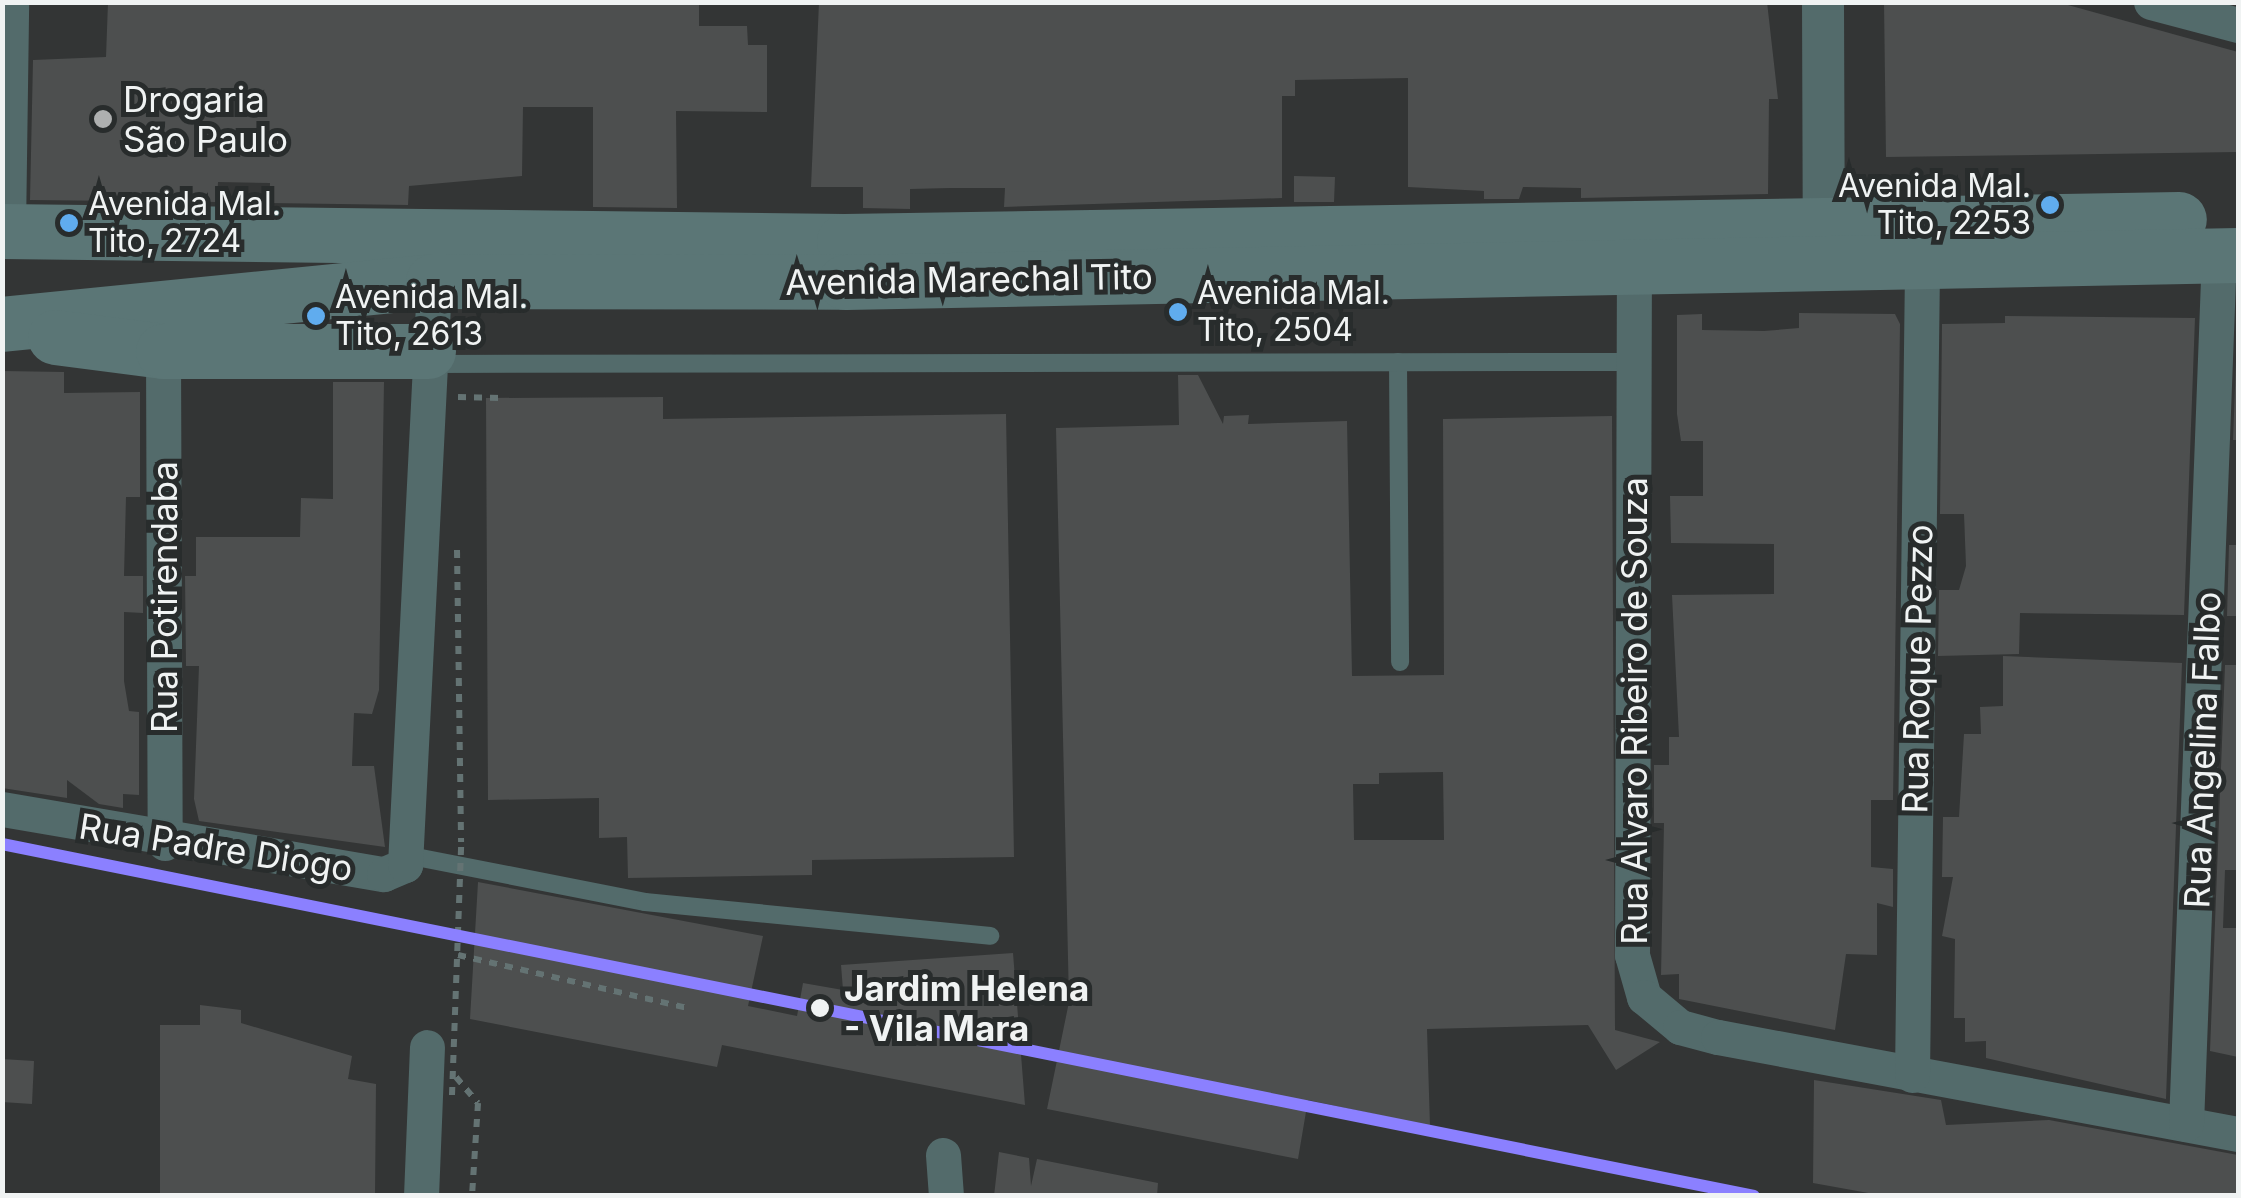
<!DOCTYPE html>
<html>
<head>
<meta charset="utf-8">
<style>
  body { margin:0 }
  #map { position:relative; width:2241px; height:1198px; overflow:hidden; background:#333535; font-family:Inter,sans-serif }
  div>[style] { position:absolute }
  .building>* { inset:0; background:#4d4f4f }
  .path>* { height:6px; margin-top:-3px; transform-origin:0; background:repeating-linear-gradient(90deg,#647373 0 8px,transparent 0 16px) }
  .service>* { height:18px; margin:-9px; padding:0 9px; transform-origin:9px; border-radius:9px; background:#536b6b }
  .minor>* { height:35px; margin:-17.5px; padding:0 17.5px; transform-origin:17.5px; border-radius:17.5px; background:#536b6b }
  .tertiary>* { height:42px; margin:-21px; padding:0 21px; transform-origin:21px; border-radius:21px; background:#536b6b }
  .primary>* { height:55px; margin:-27.5px; padding:0 27.5px; transform-origin:27.5px; border-radius:27.5px; background:#5b7676 }
  .path-bridge>* { height:6px; margin-top:-3px; transform-origin:0; background:repeating-linear-gradient(90deg,#647373 0 8px,transparent 0 16px) }
  .rail-1>* { height:12px; margin:-6px; padding:0 6px; transform-origin:6px; border-radius:6px; background:#8b80ff }
  .dots>* { width:28px; height:28px; translate:-50% -50%; box-sizing:border-box; border:5px solid #282c2c; border-radius:50% }
  span { translate:-50% -50%; white-space:nowrap; text-align:center; line-height:1.15; -webkit-text-stroke:10px #282c2c; paint-order:stroke }
  .bus-label { font-size:32px; color:#f0f3f3 }
  .right { translate:-100% -50%; text-align:right }
  .left { translate:0 -50%; text-align:left }
  .poi-label { font-size:35px; color:#f0f3f3 }
  .street-label { font-size:35px; color:#f0f3f3 }
  .stop-label { font-size:35px; color:#f0f3f3; font-weight:700 }
  .frame { position:absolute; inset:0; border:5px solid #f0f3f3; pointer-events:none }
</style>
</head>
<body>
<div id="map">
  <div class="building">
    <div style="clip-path:polygon(108px 2px,699px 2px,699px 26px,747px 26px,748px 45px,767px 45px,767px 112px,676px 111px,677px 208px,593px 207px,593px 107px,523px 107px,522px 176px,409px 186px,408px 205px,269px 203px,270px 183px,218px 182px,217px 202px,30px 200px,33px 60px,106px 57px)"></div>
    <div style="clip-path:polygon(819px 2px,1767px 2px,1778px 99px,1769px 99px,1768px 194px,1581px 198px,1581px 188px,1523px 187px,1519px 199px,1484px 199px,1484px 191px,1408px 187px,1408px 78px,1295px 80px,1295px 96px,1282px 96px,1282px 198px,1004px 207px,1005px 188px,950px 188px,910px 189px,910px 209px,863px 208px,863px 187px,811px 187px)"></div>
    <div style="clip-path:polygon(1884px 2px,2057px 2px,2238px 52px,2238px 152px,1886px 157px)"></div>
    <div style="clip-path:polygon(1294px 176px,1335px 177px,1334px 202px,1294px 202px)"></div>
    <div style="clip-path:polygon(1799px 313px,1895px 314px,1900px 324px,1893px 800px,1871px 800px,1871px 867px,1893px 869px,1893px 907px,1877px 903px,1877px 955px,1846px 954px,1835px 1030px,1679px 999px,1679px 974px,1661px 975px,1664px 823px,1654px 823px,1654px 765px,1669px 765px,1669px 737px,1679px 737px,1672px 595px,1774px 594px,1774px 544px,1671px 543px,1670px 496px,1703px 496px,1703px 441px,1681px 441px,1677px 414px,1677px 315px,1702px 314px,1702px 330px,1764px 331px,1799px 328px)"></div>
    <div style="clip-path:polygon(2005px 316px,2195px 318px,2184px 615px,2020px 613px,2019px 654px,1938px 656px,1939px 590px,1959px 590px,1966px 566px,1964px 514px,1940px 514px,1942px 324px,2005px 323px)"></div>
    <div style="clip-path:polygon(2237px 335px,2238px 440px,2233px 440px)"></div>
    <div style="clip-path:polygon(2px 371px,64px 372px,64px 393px,140px 392px,140px 497px,126px 497px,124px 576px,143px 576px,143px 613px,124px 612px,124px 681px,129px 711px,139px 712px,139px 795px,123px 794px,123px 808px,99px 804px,67px 780px,67px 798px,2px 788px)"></div>
    <div style="clip-path:polygon(evenodd,1178px 375px,1198px 375px,1223px 424px,1224px 416px,1249px 415px,1248px 424px,1347px 421px,1352px 676px,1444px 675px,1443px 419px,1612px 416px,1615px 1030px,1660px 1042px,1616px 1070px,1588px 1025px,1427px 1029px,1430px 1126px,1308px 1100px,1298px 1159px,1047px 1109px,1069px 1002px,1056px 428px,1179px 425px,1178px 375px,1443px 772px,1444px 840px,1354px 840px,1353px 784px,1379px 784px,1379px 773px,1443px 772px)"></div>
    <div style="clip-path:polygon(333px 382px,384px 382px,379px 690px,372px 714px,354px 713px,352px 766px,374px 766px,385px 847px,199px 821px,194px 799px,199px 666px,186px 666px,185px 576px,196px 576px,196px 537px,300px 537px,301px 498px,333px 499px)"></div>
    <div style="clip-path:polygon(663px 397px,663px 419px,1006px 414px,1014px 857px,812px 860px,812px 875px,628px 878px,627px 837px,599px 838px,599px 798px,488px 800px,486px 398px)"></div>
    <div style="clip-path:polygon(2229px 545px,2238px 545px,2238px 616px,2227px 616px)"></div>
    <div style="clip-path:polygon(2003px 656px,2182px 663px,2166px 1099px,1986px 1058px,1986px 1041px,1965px 1042px,1965px 1018px,1954px 1018px,1955px 939px,1942px 936px,1953px 877px,1942px 877px,1943px 817px,1959px 817px,1964px 734px,1981px 734px,1980px 707px,2003px 706px)"></div>
    <div style="clip-path:polygon(2225px 665px,2238px 665px,2238px 870px,2225px 870px,2223px 928px,2238px 928px,2238px 1057px,2210px 1051px)"></div>
    <div style="clip-path:polygon(478px 882px,763px 936px,748px 1006px,797px 1016px,803px 983px,843px 990px,841px 965px,1013px 953px,1025px 1105px,722px 1045px,717px 1067px,470px 1019px)"></div>
    <div style="clip-path:polygon(200px 1005px,241px 1010px,241px 1023px,352px 1056px,348px 1079px,376px 1084px,375px 1196px,160px 1196px,160px 1025px,200px 1025px)"></div>
    <div style="clip-path:polygon(2px 1059px,34px 1061px,32px 1104px,2px 1102px)"></div>
    <div style="clip-path:polygon(1814px 1080px,1941px 1100px,1946px 1125px,2049px 1120px,2238px 1155px,2238px 1196px,1885px 1196px,1813px 1183px)"></div>
    <div style="clip-path:polygon(999px 1152px,1029px 1158px,1031px 1186px,1037px 1159px,1158px 1183px,1157px 1196px,994px 1196px)"></div>
  </div>
  <div class="path">
    <div style="left:458px;top:397px;width:43px;rotate:1.3deg"></div>
    <div style="left:457px;top:550px;width:292px;rotate:89.2deg"></div>
    <div style="left:458px;top:955px;width:236px;rotate:13deg"></div>
    <div style="left:456px;top:1077px;width:34px;rotate:50deg"></div>
    <div style="left:478px;top:1103px;width:93px;rotate:93.7deg"></div>
  </div>
  <div class="service">
    <div style="left:1398px;top:362px;width:300px;rotate:89.6deg"></div>
    <div style="left:432px;top:364px;width:1204px;rotate:-0.1deg"></div>
    <div style="left:411px;top:856px;width:238px;rotate:11.1deg"></div>
    <div style="left:645px;top:902px;width:347px;rotate:5.6deg"></div>
  </div>
  <div class="minor">
    <div style="left:2151px;top:2px;width:90px;rotate:14.8deg"></div>
    <div style="left:1634px;top:247px;width:708px;rotate:90.16deg"></div>
    <div style="left:1632px;top:955px;width:44px;rotate:74.1deg"></div>
    <div style="left:1644px;top:997px;width:47px;rotate:39.8deg"></div>
    <div style="left:1680px;top:1027px;width:39px;rotate:15deg"></div>
    <div style="left:1718px;top:1037px;width:529px;rotate:10.57deg"></div>
    <div style="left:163px;top:351px;width:492px;rotate:89.8deg"></div>
    <div style="left:2px;top:809px;width:387px;rotate:9.7deg"></div>
    <div style="left:384px;top:874px;width:23px;rotate:-23deg"></div>
    <div style="left:405px;top:865px;width:601px;rotate:-87.14deg"></div>
    <div style="left:1912px;top:1075px;width:812px;rotate:-89.29deg"></div>
    <div style="left:2186px;top:1124px;width:870px;rotate:-87.83deg"></div>
    <div style="left:943px;top:1155px;width:41px;rotate:85.8deg"></div>
    <div style="left:421px;top:1196px;width:149px;rotate:-87.7deg"></div>
  </div>
  <div class="tertiary">
    <div style="left:1823px;top:2px;width:250px;rotate:89.8deg"></div>
    <div style="left:5px;top:231px;width:229px;rotate:-89.2deg"></div>
  </div>
  <div class="primary">
    <div style="left:2px;top:231px;width:842px;rotate:0.68deg"></div>
    <div style="left:844px;top:241px;width:1335px;rotate:-0.94deg"></div>
    <div style="left:2px;top:324px;width:433px;rotate:-5.7deg"></div>
    <div style="left:433px;top:281px;width:412px;rotate:0.1deg"></div>
    <div style="left:845px;top:282px;width:1393px;rotate:-1.11deg"></div>
    <div style="left:55px;top:337px;width:109px;rotate:7.4deg"></div>
    <div style="left:163px;top:351px;width:265px"></div>
  </div>
  <div class="path-bridge">
    <div style="left:452px;top:1095px;width:251px;rotate:-87.9deg"></div>
  </div>
  <div class="rail-1">
    <div style="left:2px;top:844px;width:1787px;rotate:11.36deg"></div>
  </div>
  <div class="dots">
    <div style="left:103px;top:119px;background:#aeb0b0"></div>
    <div style="left:2050px;top:205px;background:#60acee"></div>
    <div style="left:69px;top:223px;background:#60acee"></div>
    <div style="left:1178px;top:312px;background:#60acee"></div>
    <div style="left:316px;top:316px;background:#60acee"></div>
    <div style="left:820px;top:1008px;background:#f0f3f3"></div>
  </div>
  <div class="bus-label">
    <span class="right" style="left:2031px;top:205px">Avenida Mal.<br>Tito, 2253</span>
    <span class="left" style="left:88px;top:223px">Avenida Mal.<br>Tito, 2724</span>
    <span class="left" style="left:1197px;top:312px">Avenida Mal.<br>Tito, 2504</span>
    <span class="left" style="left:335px;top:316px">Avenida Mal.<br>Tito, 2613</span>
  </div>
  <div class="poi-label">
    <span class="left" style="left:123px;top:119px">Drogaria<br>São Paulo</span>
  </div>
  <div class="street-label">
    <span style="left:969px;top:279px;rotate:-1deg">Avenida Marechal Tito</span>
    <span style="left:164px;top:597px;rotate:-90deg">Rua Potirendaba</span>
    <span style="left:1917px;top:669px;rotate:-89deg">Rua Roque Pezzo</span>
    <span style="left:1634px;top:711px;rotate:-90deg">Rua Alvaro Ribeiro de Souza</span>
    <span style="left:2202px;top:750px;rotate:-88deg">Rua Angelina Falbo</span>
    <span style="left:216px;top:847px;rotate:9deg">Rua Padre Diogo</span>
  </div>
  <div class="stop-label">
    <span class="left" style="left:844px;top:1008px">Jardim Helena<br>- Vila Mara</span>
  </div>
  <div class="frame"></div>
</div>
</body>
</html>
